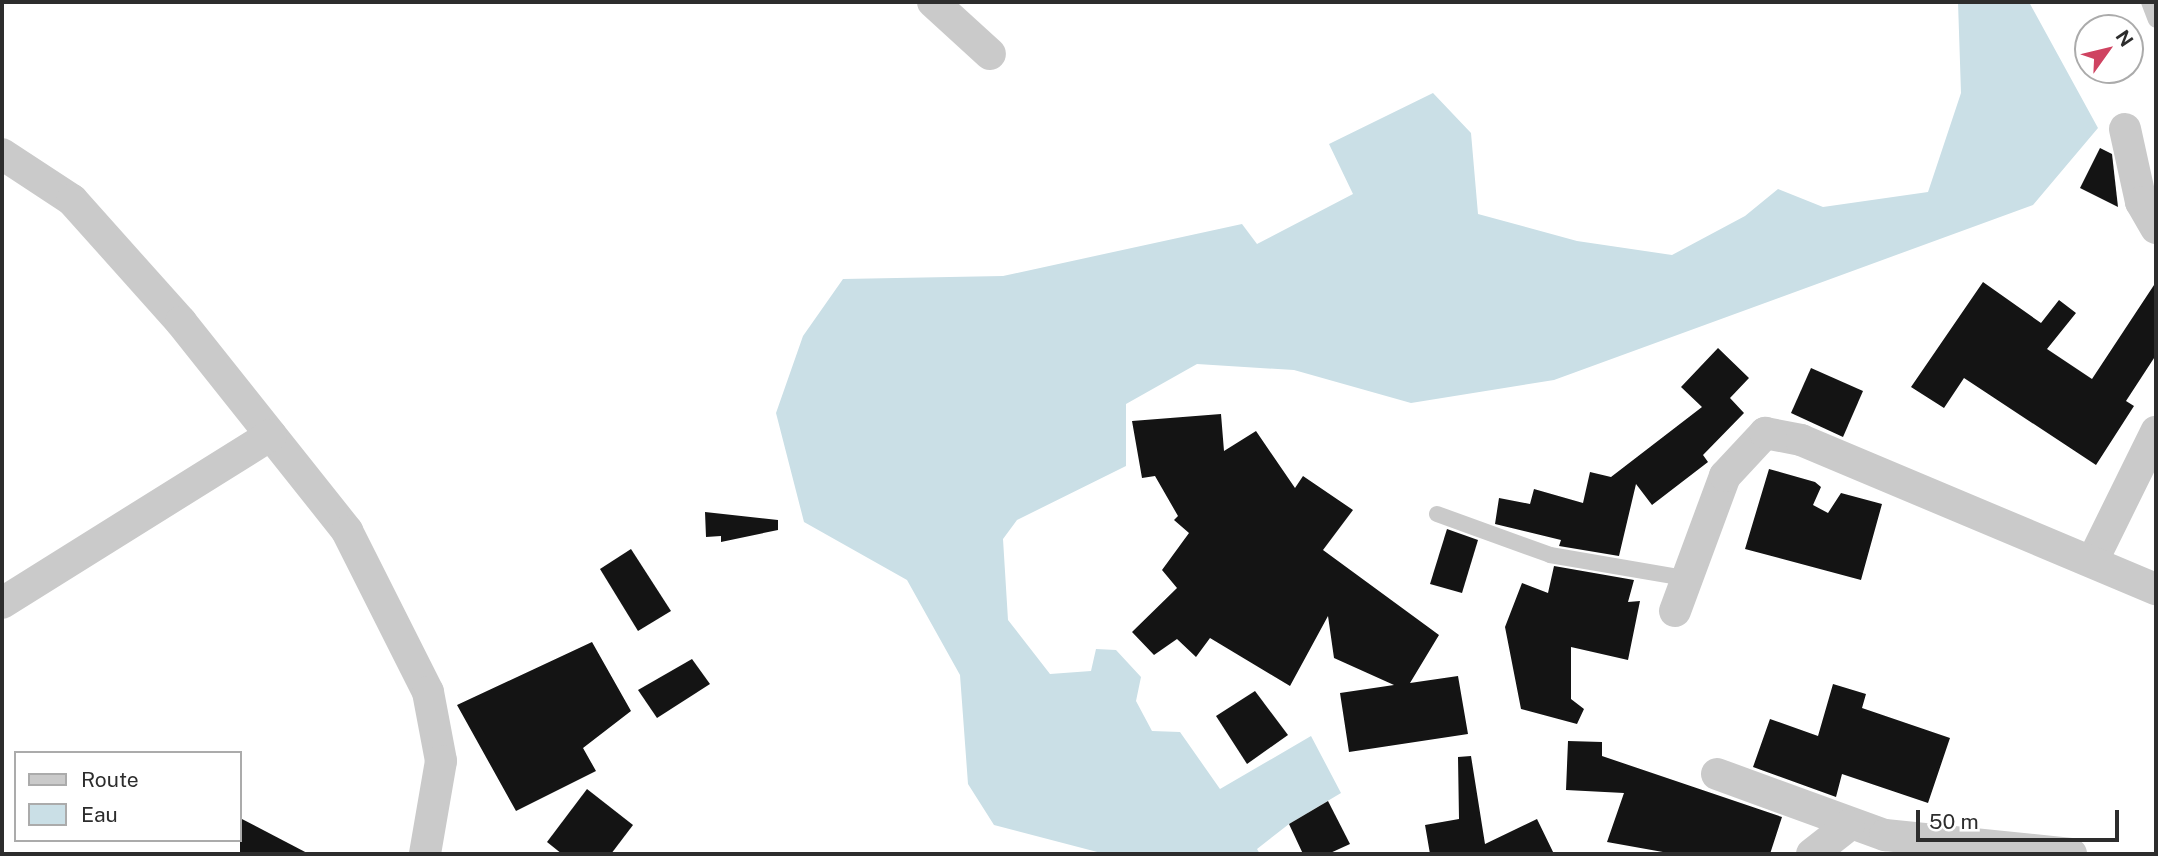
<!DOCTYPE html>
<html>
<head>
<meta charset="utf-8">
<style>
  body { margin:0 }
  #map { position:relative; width:2158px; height:856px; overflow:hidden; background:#fff; font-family:"Public Sans",sans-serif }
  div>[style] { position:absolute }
  .water>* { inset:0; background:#cadfe6 }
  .building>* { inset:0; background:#141414 }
  .lane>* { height:16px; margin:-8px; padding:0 8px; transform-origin:8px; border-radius:8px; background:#cacaca }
  .street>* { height:32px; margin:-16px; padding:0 16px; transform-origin:16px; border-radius:16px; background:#cacaca }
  span { translate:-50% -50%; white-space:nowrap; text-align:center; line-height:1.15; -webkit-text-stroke:7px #fff; paint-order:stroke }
  .frame { position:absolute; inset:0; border:4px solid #2d2d2d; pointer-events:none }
  .legend { position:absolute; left:14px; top:751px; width:228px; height:91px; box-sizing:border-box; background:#fff; border:2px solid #ababab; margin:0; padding:9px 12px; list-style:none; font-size:21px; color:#2d2d2d }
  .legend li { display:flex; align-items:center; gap:14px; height:35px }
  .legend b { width:35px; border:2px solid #ababab }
  .north { position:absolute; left:2074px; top:14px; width:70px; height:70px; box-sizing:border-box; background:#fff; border:2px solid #ababab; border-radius:50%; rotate:56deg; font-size:19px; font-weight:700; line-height:28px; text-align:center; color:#2d2d2d }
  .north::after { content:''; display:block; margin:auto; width:24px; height:32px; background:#cf4361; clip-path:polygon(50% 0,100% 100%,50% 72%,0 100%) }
  .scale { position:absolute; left:1916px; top:810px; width:203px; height:32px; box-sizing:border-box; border:4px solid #2d2d2d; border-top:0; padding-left:9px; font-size:21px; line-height:24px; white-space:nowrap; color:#2d2d2d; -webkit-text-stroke:5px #fff; paint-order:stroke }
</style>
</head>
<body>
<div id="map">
  <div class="water">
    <div style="clip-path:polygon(1958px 2px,2029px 2px,2098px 128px,2033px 205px,1554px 380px,1411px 403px,1294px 370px,1197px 364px,1126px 404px,1126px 466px,1017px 520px,1003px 539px,1008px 620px,1050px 674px,1091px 671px,1096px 649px,1116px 650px,1141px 677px,1136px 701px,1152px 731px,1180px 732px,1220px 789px,1311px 736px,1341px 793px,1289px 824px,1257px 849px,1260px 854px,1105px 854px,994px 825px,968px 784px,960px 675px,907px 580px,804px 522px,776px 413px,803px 336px,843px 279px,1003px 276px,1242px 224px,1257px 244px,1353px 194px,1329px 144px,1433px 93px,1471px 133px,1478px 214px,1577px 241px,1672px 255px,1745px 216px,1778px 189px,1823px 207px,1928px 192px,1961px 93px)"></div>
  </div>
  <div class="building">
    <div style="clip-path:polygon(2100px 148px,2112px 154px,2118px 207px,2080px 188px)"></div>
    <div style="clip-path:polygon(1983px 282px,2041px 323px,2059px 300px,2076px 313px,2047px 349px,2092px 379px,2156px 282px,2156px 355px,2126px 401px,2134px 406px,2096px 465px,1964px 378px,1944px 408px,1911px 387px)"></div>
    <div style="clip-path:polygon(1718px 348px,1749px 378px,1730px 398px,1744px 413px,1703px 455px,1708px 462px,1652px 505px,1636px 484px,1619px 556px,1559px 546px,1561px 540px,1495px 524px,1499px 498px,1530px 504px,1534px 489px,1583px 503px,1590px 472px,1611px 477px,1702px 407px,1681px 387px)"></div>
    <div style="clip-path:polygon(1811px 368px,1863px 391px,1843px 437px,1791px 413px)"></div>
    <div style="clip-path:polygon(1221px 414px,1224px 451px,1256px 431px,1295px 488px,1303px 476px,1353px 510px,1323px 550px,1439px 635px,1410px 683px,1458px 676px,1468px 734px,1349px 752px,1340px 693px,1394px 685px,1334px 658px,1328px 616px,1290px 686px,1210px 638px,1196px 657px,1177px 639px,1154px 655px,1132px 632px,1177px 588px,1162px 570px,1189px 533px,1174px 520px,1178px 516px,1155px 476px,1142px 478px,1132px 421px)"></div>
    <div style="clip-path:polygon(1769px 469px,1815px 482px,1821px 487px,1813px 505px,1828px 513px,1841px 493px,1882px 504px,1861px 580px,1745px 549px)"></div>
    <div style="clip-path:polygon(705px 512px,778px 520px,778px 530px,721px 542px,721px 536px,706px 537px)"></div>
    <div style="clip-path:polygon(1447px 529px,1478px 540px,1462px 593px,1430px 584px)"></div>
    <div style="clip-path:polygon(631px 549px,671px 611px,638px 631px,600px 569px)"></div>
    <div style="clip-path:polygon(1554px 566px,1634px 580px,1628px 602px,1640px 601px,1628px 660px,1571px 647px,1571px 699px,1584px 709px,1577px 724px,1521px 709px,1505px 627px,1522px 583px,1548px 593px)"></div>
    <div style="clip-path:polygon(592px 642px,631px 711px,583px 748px,596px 771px,516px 811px,457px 705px)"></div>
    <div style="clip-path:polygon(692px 659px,710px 684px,657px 718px,638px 690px)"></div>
    <div style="clip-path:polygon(1833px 684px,1866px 694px,1862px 708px,1950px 738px,1928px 803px,1842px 774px,1836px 797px,1753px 767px,1770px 719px,1818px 736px)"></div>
    <div style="clip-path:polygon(1255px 691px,1288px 735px,1247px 764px,1216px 716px)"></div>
    <div style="clip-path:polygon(1568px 741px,1602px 742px,1602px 756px,1782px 817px,1770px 854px,1674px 854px,1607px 842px,1624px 793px,1566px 790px)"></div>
    <div style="clip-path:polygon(1471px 756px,1485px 844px,1537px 819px,1554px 854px,1430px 854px,1425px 825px,1459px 819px,1458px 757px)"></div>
    <div style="clip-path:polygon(587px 789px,633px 825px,611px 854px,562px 854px,547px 842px)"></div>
    <div style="clip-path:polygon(1328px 801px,1350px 844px,1328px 854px,1303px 854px,1289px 824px)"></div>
    <div style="clip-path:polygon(240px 818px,309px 854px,240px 854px)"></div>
  </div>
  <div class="lane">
    <div style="left:2149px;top:2px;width:19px;rotate:69deg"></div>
    <div style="left:1437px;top:514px;width:120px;rotate:19.9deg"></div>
    <div style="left:1550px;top:555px;width:137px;rotate:9.7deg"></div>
  </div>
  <div class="street">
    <div style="left:933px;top:2px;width:77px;rotate:42.4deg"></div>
    <div style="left:2125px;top:129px;width:75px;rotate:77.6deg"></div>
    <div style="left:2141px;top:202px;width:30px;rotate:60deg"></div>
    <div style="left:2px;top:154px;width:84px;rotate:33.3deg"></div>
    <div style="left:72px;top:200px;width:164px;rotate:48.2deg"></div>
    <div style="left:181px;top:322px;width:267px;rotate:51.5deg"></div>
    <div style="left:347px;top:531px;width:180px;rotate:63.3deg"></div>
    <div style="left:428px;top:692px;width:70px;rotate:79.3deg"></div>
    <div style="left:441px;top:761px;width:94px;rotate:99.8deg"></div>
    <div style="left:2093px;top:560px;width:143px;rotate:-63.8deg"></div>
    <div style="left:2px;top:603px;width:317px;rotate:-32deg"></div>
    <div style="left:1675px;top:611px;width:144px;rotate:-69.7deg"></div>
    <div style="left:1725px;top:476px;width:59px;rotate:-47.1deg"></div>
    <div style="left:1765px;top:433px;width:37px;rotate:11deg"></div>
    <div style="left:1801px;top:440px;width:385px;rotate:22.8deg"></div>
    <div style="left:1717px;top:774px;width:179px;rotate:20deg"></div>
    <div style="left:1885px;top:835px;width:187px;rotate:5.8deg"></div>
    <div style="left:1812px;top:854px;width:47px;rotate:-38.1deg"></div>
  </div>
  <div class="frame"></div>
  <ul class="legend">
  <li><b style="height:9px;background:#cacaca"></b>Route</li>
  <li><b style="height:19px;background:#cadfe6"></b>Eau</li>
  </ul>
  <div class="north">N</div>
  <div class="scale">50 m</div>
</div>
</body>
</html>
